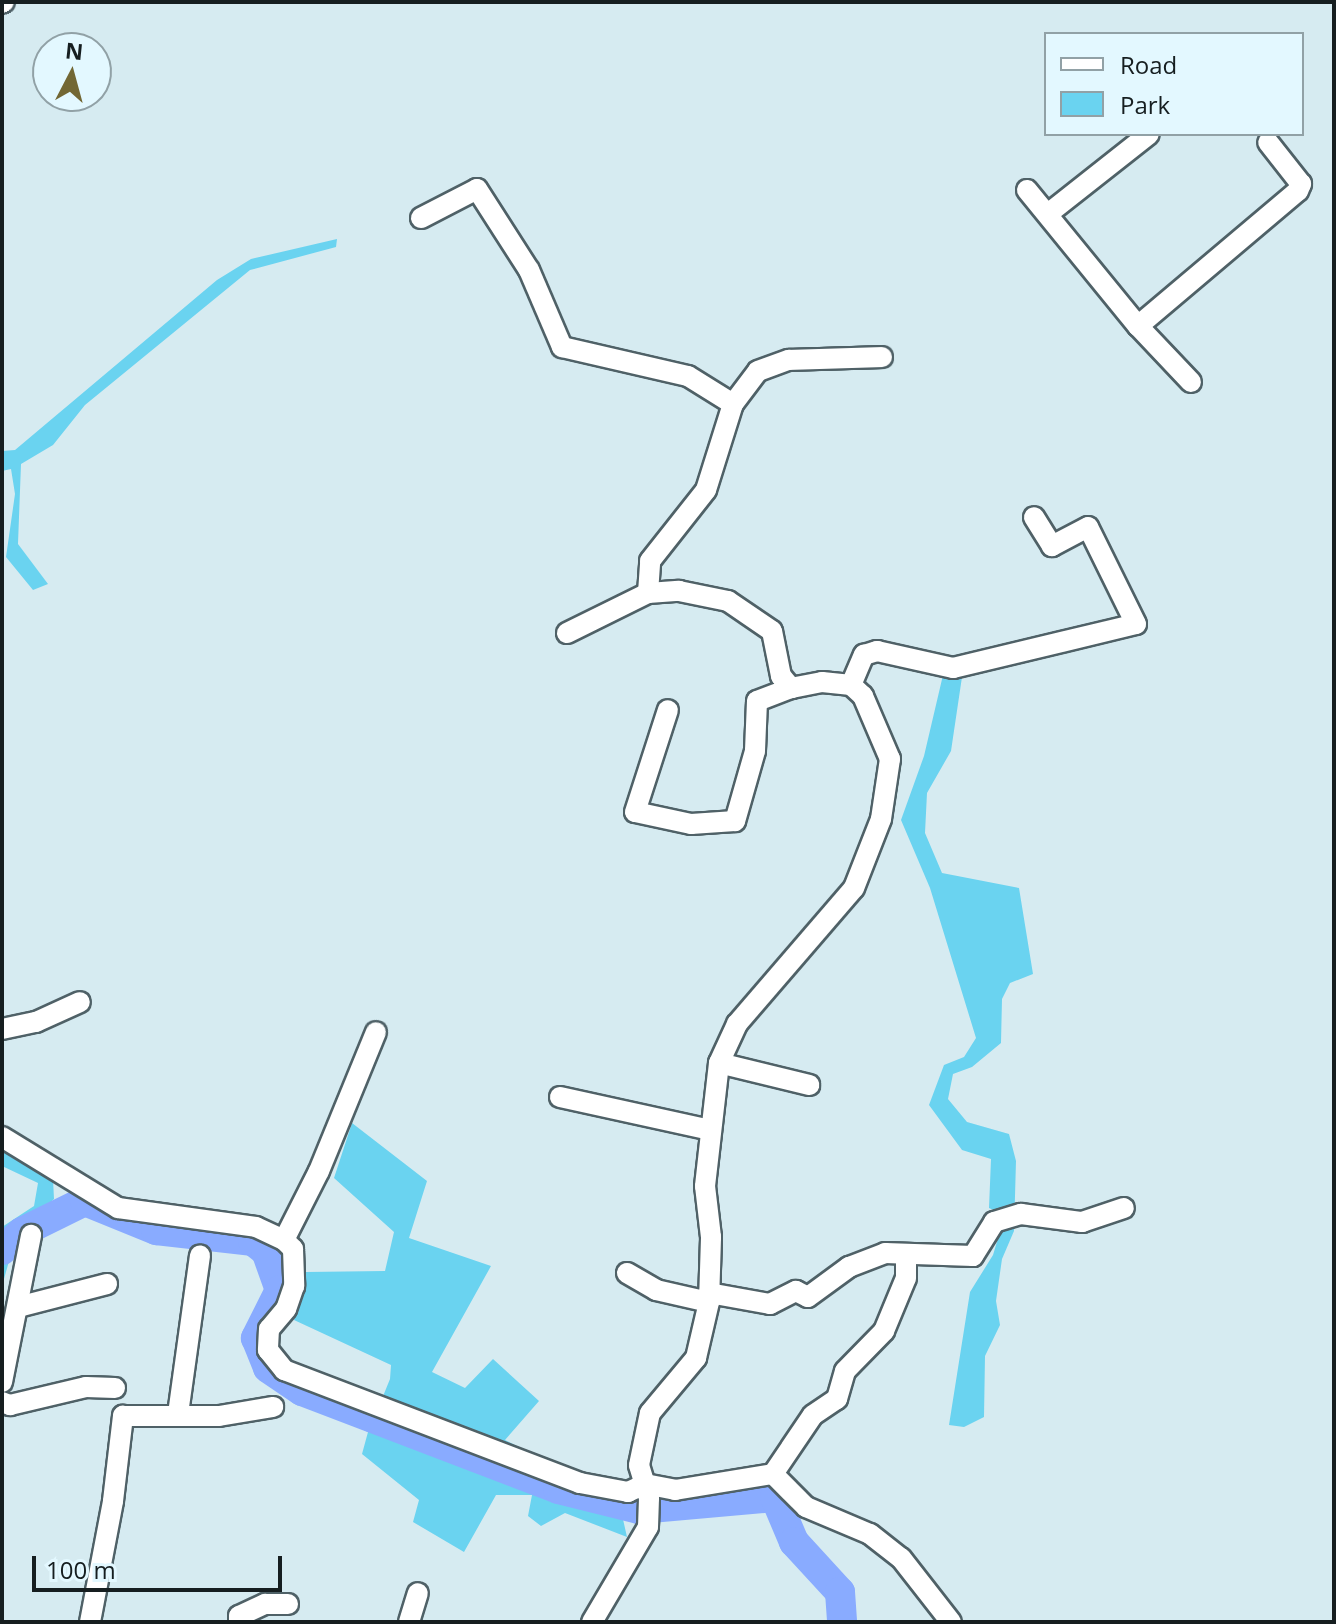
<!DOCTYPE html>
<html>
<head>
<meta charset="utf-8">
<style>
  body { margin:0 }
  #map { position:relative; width:1336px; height:1624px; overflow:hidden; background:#d6ebf1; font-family:"Open Sans",sans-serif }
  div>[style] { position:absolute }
  .green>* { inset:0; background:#6ad3f0 }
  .stream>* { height:5px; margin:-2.5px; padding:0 2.5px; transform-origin:2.5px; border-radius:2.5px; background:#89abff }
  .river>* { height:30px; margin:-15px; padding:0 15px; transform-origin:15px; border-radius:15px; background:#89abff }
  .roads { filter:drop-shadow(2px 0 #4f6167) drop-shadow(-2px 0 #4f6167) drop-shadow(0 2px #4f6167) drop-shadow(0 -2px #4f6167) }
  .minor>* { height:20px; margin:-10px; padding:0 10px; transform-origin:10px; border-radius:10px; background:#fff }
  span { translate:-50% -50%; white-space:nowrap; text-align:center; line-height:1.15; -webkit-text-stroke:8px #e3f8ff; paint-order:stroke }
  .frame { position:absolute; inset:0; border:4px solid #161e20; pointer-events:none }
  .legend { position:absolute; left:1044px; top:32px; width:260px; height:104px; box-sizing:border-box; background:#e3f8ff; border:2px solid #91a1a6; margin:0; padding:10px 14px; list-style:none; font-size:24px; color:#161e20 }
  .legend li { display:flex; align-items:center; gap:16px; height:40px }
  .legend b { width:40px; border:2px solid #91a1a6 }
  .north { position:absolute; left:32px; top:32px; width:80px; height:80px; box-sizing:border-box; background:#e3f8ff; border:2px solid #91a1a6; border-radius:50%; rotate:6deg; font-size:22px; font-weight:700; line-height:32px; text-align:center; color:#161e20 }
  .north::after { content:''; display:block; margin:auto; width:28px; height:36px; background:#726734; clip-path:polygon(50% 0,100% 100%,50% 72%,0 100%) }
  .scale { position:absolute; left:32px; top:1556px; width:250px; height:36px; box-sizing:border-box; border:4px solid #161e20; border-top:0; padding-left:10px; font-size:24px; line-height:28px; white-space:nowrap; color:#161e20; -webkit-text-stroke:6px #e3f8ff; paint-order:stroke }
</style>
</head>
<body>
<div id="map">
  <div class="green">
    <div style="clip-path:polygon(337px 239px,336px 247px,250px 270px,85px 405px,53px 445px,21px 464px,18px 544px,48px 584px,33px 590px,6px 557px,15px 494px,11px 469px,2px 471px,2px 451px,15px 450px,217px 280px,251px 259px)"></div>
    <div style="clip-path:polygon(943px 675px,962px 677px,951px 751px,927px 793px,925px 833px,942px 873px,1019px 888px,1033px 974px,1010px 983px,1002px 999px,1001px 1043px,972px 1067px,953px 1074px,948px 1099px,967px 1122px,1009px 1134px,1016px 1161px,1014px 1231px,1002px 1259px,996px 1301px,1000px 1325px,985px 1356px,984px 1417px,964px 1427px,949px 1425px,970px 1292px,993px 1255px,1005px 1215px,989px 1208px,991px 1159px,962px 1150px,929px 1105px,944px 1065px,964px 1057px,976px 1038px,930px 888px,901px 820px,924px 756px)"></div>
    <div style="clip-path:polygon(352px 1123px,427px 1181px,409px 1238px,491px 1266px,432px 1372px,465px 1388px,493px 1359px,539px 1401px,505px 1440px,618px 1497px,627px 1537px,565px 1513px,541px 1526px,528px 1516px,532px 1495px,496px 1495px,464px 1552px,413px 1522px,419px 1500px,362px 1454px,368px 1432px,318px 1409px,336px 1396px,377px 1411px,390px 1379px,391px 1365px,294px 1320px,306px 1272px,385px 1271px,394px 1232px,334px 1178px)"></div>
    <div style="clip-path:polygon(2px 1151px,53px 1179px,54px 1199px,17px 1233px,2px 1286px,2px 1227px,34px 1206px,38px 1183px,2px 1166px)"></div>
  </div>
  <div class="stream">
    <div style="left:72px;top:1190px;width:17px;rotate:40deg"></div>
  </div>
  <div class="river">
    <div style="left:2px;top:1250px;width:27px;rotate:-42deg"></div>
    <div style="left:22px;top:1232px;width:70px;rotate:-26.2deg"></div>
    <div style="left:85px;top:1201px;width:77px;rotate:22.2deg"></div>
    <div style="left:156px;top:1230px;width:98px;rotate:6.5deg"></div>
    <div style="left:253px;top:1241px;width:16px;rotate:38deg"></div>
    <div style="left:266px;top:1251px;width:41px;rotate:70.3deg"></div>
    <div style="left:280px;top:1290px;width:54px;rotate:116.6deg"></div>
    <div style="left:256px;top:1338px;width:32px;rotate:68deg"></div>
    <div style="left:268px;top:1368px;width:41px;rotate:34.1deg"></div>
    <div style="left:302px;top:1391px;width:274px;rotate:20.9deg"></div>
    <div style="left:558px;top:1489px;width:83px;rotate:13.9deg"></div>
    <div style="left:639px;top:1509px;width:137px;rotate:-5deg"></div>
    <div style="left:775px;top:1497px;width:49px;rotate:67.1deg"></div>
    <div style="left:794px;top:1542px;width:68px;rotate:47.4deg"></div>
    <div style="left:840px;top:1592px;width:30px;rotate:86deg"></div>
  </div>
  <div class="roads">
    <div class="minor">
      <div style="left:2px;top:3px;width:2px;rotate:-27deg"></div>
      <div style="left:1027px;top:190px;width:176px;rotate:50.8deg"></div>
      <div style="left:1138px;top:326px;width:77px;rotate:46.6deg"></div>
      <div style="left:1049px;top:213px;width:127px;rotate:-38.3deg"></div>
      <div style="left:421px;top:218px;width:63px;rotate:-27.4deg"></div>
      <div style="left:477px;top:189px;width:96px;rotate:57.3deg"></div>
      <div style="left:529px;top:270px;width:84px;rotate:66.8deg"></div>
      <div style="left:562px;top:347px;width:129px;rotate:13deg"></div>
      <div style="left:688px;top:376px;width:53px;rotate:31.9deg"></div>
      <div style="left:1138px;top:326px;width:209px;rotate:-40.2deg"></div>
      <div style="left:1298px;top:191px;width:8px;rotate:-67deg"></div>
      <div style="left:1301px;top:184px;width:53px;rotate:-128.2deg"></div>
      <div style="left:648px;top:593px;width:32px;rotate:-86deg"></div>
      <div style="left:650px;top:561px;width:90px;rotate:-51.7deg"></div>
      <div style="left:706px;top:490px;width:90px;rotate:-72.6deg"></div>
      <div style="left:733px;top:404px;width:41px;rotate:-52.9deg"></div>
      <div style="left:758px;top:371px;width:33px;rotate:-20deg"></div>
      <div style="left:789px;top:360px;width:93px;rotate:-1.8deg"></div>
      <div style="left:567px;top:633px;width:90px;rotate:-26.3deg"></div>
      <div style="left:648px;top:593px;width:31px;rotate:-4deg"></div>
      <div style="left:679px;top:591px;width:50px;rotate:11.5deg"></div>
      <div style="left:728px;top:601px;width:53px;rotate:34.3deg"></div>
      <div style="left:772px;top:631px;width:46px;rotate:78.7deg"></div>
      <div style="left:781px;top:676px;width:16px;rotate:50deg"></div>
      <div style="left:851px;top:685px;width:33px;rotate:-67deg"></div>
      <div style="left:864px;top:655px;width:14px;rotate:-17deg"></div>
      <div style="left:877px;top:651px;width:78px;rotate:12.6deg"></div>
      <div style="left:953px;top:668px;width:188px;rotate:-13.5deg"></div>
      <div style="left:1136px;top:624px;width:108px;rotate:-116.3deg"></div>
      <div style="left:1088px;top:527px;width:41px;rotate:152.2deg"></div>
      <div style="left:1052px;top:546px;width:34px;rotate:-122deg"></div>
      <div style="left:2px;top:1029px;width:35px;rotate:-12deg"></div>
      <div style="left:36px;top:1022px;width:48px;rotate:-24.4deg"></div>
      <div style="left:719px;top:1063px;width:93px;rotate:13.7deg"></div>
      <div style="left:560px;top:1097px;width:154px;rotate:12.4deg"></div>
      <div style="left:2px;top:1137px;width:136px;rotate:31.5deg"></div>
      <div style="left:118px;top:1208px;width:139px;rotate:7.8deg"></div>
      <div style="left:256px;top:1227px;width:31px;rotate:25deg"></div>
      <div style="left:284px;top:1240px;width:13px;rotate:45deg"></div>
      <div style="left:293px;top:1249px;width:37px;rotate:88deg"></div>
      <div style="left:294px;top:1286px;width:24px;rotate:109deg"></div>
      <div style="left:286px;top:1309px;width:26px;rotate:130deg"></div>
      <div style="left:269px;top:1329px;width:21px;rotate:93deg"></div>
      <div style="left:268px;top:1350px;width:26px;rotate:51deg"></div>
      <div style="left:284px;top:1370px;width:317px;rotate:20.9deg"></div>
      <div style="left:580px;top:1483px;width:49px;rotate:10.6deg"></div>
      <div style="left:628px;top:1492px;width:19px;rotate:-25deg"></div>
      <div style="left:645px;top:1484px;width:31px;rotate:11deg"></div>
      <div style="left:675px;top:1490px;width:99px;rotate:-9.3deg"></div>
      <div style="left:773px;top:1474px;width:71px;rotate:-55.9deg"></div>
      <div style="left:813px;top:1415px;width:29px;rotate:-34deg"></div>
      <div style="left:837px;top:1399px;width:29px;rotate:-74deg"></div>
      <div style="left:845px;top:1371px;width:56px;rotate:-45.7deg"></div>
      <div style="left:884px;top:1331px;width:57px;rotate:-67.5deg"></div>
      <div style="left:906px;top:1278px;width:22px;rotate:-90deg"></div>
      <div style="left:284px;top:1240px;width:77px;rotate:-63.1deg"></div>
      <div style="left:319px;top:1171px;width:150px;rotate:-67.7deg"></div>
      <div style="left:627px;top:1273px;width:34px;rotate:30deg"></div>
      <div style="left:656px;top:1290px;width:54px;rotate:12.8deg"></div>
      <div style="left:709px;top:1293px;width:62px;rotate:10.2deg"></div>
      <div style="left:770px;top:1304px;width:29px;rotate:-27deg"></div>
      <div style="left:796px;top:1291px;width:13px;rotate:27deg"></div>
      <div style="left:808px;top:1297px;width:51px;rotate:-36.2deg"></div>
      <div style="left:849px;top:1267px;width:39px;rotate:-21deg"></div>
      <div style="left:885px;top:1253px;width:88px;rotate:2deg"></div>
      <div style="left:973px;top:1256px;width:40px;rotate:-58deg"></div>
      <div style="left:994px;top:1222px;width:28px;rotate:-17deg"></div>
      <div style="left:1021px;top:1214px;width:62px;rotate:7.5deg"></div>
      <div style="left:1082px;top:1222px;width:44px;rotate:-18.4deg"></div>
      <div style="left:18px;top:1307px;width:92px;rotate:-14.5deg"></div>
      <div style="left:2px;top:1382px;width:150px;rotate:-78.8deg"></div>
      <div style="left:2px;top:1402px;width:9px;rotate:21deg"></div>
      <div style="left:10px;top:1405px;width:78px;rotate:-13.3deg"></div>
      <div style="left:86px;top:1387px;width:29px;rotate:2deg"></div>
      <div style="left:178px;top:1414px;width:160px;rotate:-82.1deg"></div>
      <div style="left:773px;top:1474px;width:47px;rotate:45deg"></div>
      <div style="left:806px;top:1507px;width:69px;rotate:22.9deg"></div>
      <div style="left:870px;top:1534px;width:39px;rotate:38deg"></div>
      <div style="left:901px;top:1558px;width:81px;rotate:52deg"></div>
      <div style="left:90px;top:1622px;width:123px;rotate:-79.2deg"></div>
      <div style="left:113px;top:1501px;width:86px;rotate:-83.3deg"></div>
      <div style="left:123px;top:1416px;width:96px"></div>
      <div style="left:219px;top:1416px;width:55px;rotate:-9.5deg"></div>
      <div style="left:239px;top:1622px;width:6px;rotate:-90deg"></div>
      <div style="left:239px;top:1616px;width:29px;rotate:-25deg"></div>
      <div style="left:265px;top:1604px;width:23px"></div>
      <div style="left:409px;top:1622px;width:30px;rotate:-73deg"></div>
      <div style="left:592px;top:1622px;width:110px;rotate:-59.5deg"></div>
      <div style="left:648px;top:1527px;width:29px;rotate:-88deg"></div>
      <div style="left:649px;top:1498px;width:34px;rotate:-107deg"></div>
      <div style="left:639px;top:1465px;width:53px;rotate:-78.1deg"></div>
      <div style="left:650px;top:1413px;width:72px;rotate:-50.1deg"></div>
      <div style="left:696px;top:1358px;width:57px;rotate:-76.9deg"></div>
      <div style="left:709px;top:1302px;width:65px;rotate:-88.2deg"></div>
      <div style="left:711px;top:1237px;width:51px;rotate:-96.7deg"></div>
      <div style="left:705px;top:1186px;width:124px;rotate:-83.5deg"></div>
      <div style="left:719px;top:1063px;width:43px;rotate:-65.2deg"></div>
      <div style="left:737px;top:1024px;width:179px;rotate:-49.3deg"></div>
      <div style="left:854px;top:888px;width:74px;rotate:-68.6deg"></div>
      <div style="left:881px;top:819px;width:61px;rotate:-81.5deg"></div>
      <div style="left:890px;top:759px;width:69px;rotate:-113.2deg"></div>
      <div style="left:863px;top:696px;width:16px;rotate:-137deg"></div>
      <div style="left:851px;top:685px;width:29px;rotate:-174deg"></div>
      <div style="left:822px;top:682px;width:32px;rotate:169deg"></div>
      <div style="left:791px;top:688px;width:36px;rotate:159deg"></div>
      <div style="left:757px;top:701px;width:50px;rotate:92.3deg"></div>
      <div style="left:755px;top:751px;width:73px;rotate:105.9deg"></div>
      <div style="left:735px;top:821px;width:44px;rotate:176.1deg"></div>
      <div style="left:691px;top:824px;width:57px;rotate:-167.9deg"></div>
      <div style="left:635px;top:812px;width:107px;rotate:-72.1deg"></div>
    </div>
  </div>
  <div class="frame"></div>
  <ul class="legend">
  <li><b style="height:10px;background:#fff"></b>Road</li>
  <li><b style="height:22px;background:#6ad3f0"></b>Park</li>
  </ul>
  <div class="north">N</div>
  <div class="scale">100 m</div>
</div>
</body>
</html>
